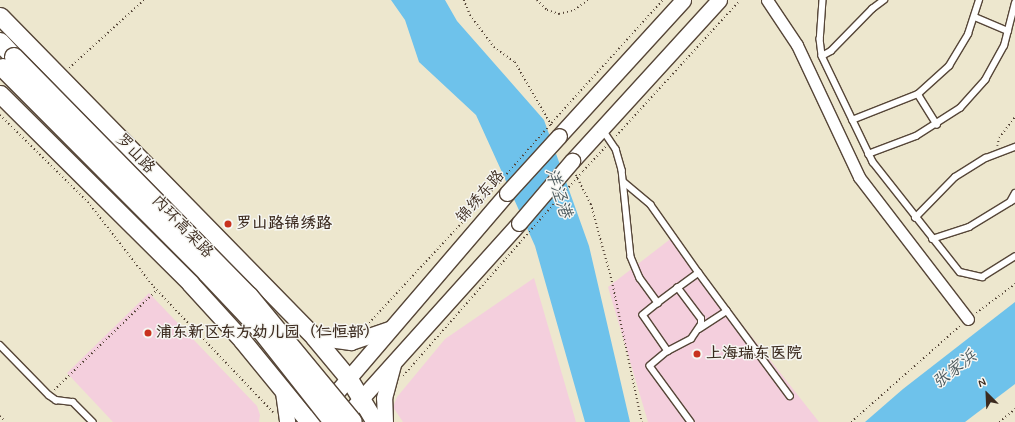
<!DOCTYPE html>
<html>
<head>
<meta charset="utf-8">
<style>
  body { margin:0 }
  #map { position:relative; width:1015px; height:422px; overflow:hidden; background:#ede7ce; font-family:Mynerve,"LXGW WenKai TC",sans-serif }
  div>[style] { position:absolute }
  .built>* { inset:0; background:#f4cfdd }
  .water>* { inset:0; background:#6ec2eb }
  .path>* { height:1.5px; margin-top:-0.75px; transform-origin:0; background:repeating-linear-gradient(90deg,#564638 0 1px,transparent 0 4px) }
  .roads { filter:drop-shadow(1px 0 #564638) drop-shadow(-1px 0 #564638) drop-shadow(0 1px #564638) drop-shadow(0 -1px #564638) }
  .service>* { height:5.5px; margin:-2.75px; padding:0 2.75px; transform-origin:2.75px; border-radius:2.75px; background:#fff }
  .minor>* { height:11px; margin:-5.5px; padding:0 5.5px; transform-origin:5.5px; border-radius:5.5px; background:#fff }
  .secondary>* { height:15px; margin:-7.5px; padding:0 7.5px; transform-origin:7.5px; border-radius:7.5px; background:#fff }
  .primary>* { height:17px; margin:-8.5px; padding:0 8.5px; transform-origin:8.5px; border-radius:8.5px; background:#fff }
  .trunk>* { height:18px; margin:-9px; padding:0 9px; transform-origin:9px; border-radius:9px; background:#fff }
  .path-bridge>* { height:1.5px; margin-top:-0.75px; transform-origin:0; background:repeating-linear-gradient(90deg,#564638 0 1px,transparent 0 4px) }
  .bridges { filter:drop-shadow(1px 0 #564638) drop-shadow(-1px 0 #564638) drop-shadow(0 1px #564638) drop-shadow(0 -1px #564638) }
  .secondary-bridge>* { height:15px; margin:-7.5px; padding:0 7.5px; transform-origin:7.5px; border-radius:7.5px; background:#fff }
  .trunk-bridge>* { height:18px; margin:-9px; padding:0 9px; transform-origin:9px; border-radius:9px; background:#fff }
  .dots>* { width:11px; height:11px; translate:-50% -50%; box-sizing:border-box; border:2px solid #f6f6f2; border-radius:50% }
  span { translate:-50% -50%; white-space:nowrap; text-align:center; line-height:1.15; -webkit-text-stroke:3px #f6f6f2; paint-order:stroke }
  .street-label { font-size:16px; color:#3b2a1e }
  .poi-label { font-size:16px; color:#3b2a1e; font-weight:700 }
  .left { translate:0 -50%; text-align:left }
  .water-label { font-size:17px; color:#4a585c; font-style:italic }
  .north { position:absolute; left:967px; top:374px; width:40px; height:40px; -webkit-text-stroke:3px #f6f6f2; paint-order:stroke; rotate:336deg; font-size:11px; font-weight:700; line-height:16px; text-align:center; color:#3b2a1e }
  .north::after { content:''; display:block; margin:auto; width:14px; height:18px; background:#3b2a1e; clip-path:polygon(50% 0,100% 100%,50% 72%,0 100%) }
</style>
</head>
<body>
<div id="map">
  <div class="built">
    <div style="clip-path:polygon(673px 237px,819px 422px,648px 422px,608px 287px)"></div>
    <div style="clip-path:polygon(534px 278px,576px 422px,403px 422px,393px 407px,397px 397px,445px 339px)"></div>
    <div style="clip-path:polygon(149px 293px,257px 406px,260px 415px,259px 422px,113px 422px,67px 373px)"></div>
  </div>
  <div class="water">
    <div style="clip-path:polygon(391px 0,445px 0,457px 21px,544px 120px,589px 246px,630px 422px,585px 422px,535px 246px,501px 170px,476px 115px,419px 62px,405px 20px)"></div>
    <div style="clip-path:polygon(1015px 302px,1015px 384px,965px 422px,865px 422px,903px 389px)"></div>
  </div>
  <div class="path">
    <div style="left:464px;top:0;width:16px;rotate:68deg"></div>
    <div style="left:470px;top:15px;width:40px;rotate:53deg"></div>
    <div style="left:494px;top:47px;width:26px;rotate:36deg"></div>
    <div style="left:515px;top:62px;width:74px;rotate:60deg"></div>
    <div style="left:537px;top:0;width:14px;rotate:45deg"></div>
    <div style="left:547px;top:10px;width:13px;rotate:18deg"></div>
    <div style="left:559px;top:14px;width:16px;rotate:-15deg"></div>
    <div style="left:574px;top:10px;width:17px;rotate:-36deg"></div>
    <div style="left:69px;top:68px;width:101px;rotate:-42.2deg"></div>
    <div style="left:0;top:115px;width:124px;rotate:44.7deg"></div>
    <div style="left:88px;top:202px;width:108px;rotate:52.2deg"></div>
    <div style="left:154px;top:287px;width:173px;rotate:46.4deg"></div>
    <div style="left:554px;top:120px;width:162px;rotate:-47.8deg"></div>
    <div style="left:616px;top:136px;width:184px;rotate:-47.6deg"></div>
    <div style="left:997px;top:146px;width:8px;rotate:-76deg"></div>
    <div style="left:999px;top:138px;width:26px;rotate:-53deg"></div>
    <div style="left:583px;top:171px;width:34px;rotate:-47deg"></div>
    <div style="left:576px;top:175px;width:33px;rotate:63deg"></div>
    <div style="left:591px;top:204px;width:80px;rotate:74.7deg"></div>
    <div style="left:612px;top:281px;width:144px;rotate:78deg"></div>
    <div style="left:976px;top:313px;width:49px;rotate:-36.6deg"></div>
    <div style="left:369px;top:323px;width:187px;rotate:-47.2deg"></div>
    <div style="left:403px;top:376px;width:179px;rotate:-48.8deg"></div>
    <div style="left:54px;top:390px;width:144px;rotate:-44.2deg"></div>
    <div style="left:0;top:416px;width:8px;rotate:45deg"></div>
    <div style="left:851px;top:422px;width:147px;rotate:-41.4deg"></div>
    <div style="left:999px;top:422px;width:21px;rotate:-39deg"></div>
  </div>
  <div class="roads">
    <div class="service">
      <div style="left:823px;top:0;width:39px;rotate:94deg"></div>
      <div style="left:820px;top:39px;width:17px;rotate:83deg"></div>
      <div style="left:822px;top:56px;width:118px;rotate:64.3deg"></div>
      <div style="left:873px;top:162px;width:140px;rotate:51.7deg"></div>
      <div style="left:960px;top:272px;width:23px;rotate:13deg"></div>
      <div style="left:982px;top:277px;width:39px;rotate:-32deg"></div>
      <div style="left:975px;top:17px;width:36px;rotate:23deg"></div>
      <div style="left:822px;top:56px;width:10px;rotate:-29deg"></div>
      <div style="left:831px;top:51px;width:59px;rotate:-45.7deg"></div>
      <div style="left:872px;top:9px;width:15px;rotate:-37deg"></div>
      <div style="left:918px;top:94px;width:36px;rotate:58deg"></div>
      <div style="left:852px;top:120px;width:71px;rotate:-21.5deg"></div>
      <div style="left:918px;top:94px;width:42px;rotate:-42.1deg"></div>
      <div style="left:949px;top:66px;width:37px;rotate:-59deg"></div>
      <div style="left:968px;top:34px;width:36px;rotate:-72deg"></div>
      <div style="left:603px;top:130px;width:23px;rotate:56deg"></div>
      <div style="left:616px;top:149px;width:22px;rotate:74deg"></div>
      <div style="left:622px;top:170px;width:87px;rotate:84.1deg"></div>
      <div style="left:631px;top:257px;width:23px;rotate:67deg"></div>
      <div style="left:640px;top:278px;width:31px;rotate:54deg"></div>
      <div style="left:868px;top:154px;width:51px;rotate:-20.6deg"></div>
      <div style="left:916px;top:136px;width:52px;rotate:-32.5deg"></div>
      <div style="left:960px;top:108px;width:38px;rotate:-48deg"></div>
      <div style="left:985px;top:80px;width:39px;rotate:-61deg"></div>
      <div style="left:1004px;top:46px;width:44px;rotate:-75.7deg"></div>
      <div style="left:624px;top:182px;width:35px;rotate:40deg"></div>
      <div style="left:651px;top:205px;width:83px;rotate:54.8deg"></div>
      <div style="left:699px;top:273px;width:26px;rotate:144deg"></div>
      <div style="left:678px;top:288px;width:25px;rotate:143deg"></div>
      <div style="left:658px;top:303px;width:19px;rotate:141deg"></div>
      <div style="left:643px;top:315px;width:44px;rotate:55.2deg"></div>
      <div style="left:668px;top:351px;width:26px;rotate:-28deg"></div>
      <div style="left:691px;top:339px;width:18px;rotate:-56deg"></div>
      <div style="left:701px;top:324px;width:5px;rotate:-90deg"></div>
      <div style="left:701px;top:319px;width:39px;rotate:-127deg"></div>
      <div style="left:1010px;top:202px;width:10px;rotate:-61deg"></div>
      <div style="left:915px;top:218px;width:57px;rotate:-45.7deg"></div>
      <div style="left:955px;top:177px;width:36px;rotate:-32deg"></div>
      <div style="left:986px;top:158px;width:31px;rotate:-21deg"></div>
      <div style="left:932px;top:239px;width:39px;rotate:-18deg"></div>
      <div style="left:969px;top:227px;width:54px;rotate:-31.3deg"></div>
      <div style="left:699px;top:273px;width:153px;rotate:53.5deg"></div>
      <div style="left:699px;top:329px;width:33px;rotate:-33deg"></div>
      <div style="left:0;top:345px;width:70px;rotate:45.6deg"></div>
      <div style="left:49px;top:395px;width:9px;rotate:36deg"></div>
      <div style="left:56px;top:400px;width:17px;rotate:7deg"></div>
      <div style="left:73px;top:402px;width:28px;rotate:45deg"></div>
      <div style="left:668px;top:351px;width:23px;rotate:140deg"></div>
      <div style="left:650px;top:366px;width:69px;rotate:53.8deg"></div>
    </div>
    <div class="minor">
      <div style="left:767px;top:0;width:54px;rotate:56.3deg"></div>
      <div style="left:797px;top:45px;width:146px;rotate:64.8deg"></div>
      <div style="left:859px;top:177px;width:179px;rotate:52.5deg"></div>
    </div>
    <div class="secondary">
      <div style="left:559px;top:136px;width:184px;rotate:-47.6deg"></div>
      <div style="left:572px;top:161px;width:218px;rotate:-47.6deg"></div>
      <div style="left:314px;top:337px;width:37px;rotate:8deg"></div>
      <div style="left:351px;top:342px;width:40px;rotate:-18.9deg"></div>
      <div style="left:283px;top:392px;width:30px;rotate:82deg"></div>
      <div style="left:311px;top:422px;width:301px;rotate:-49.4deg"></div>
      <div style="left:340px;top:422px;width:268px;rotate:-48deg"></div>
      <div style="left:385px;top:422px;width:24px;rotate:-92deg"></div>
      <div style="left:384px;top:398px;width:35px;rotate:-75deg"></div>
    </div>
    <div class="primary">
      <div style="left:0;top:16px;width:449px;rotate:45.6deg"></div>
      <div style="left:314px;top:337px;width:55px;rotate:50.2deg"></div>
      <div style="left:349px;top:379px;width:50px;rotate:58.8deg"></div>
      <div style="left:0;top:94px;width:268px;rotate:44.8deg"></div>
      <div style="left:190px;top:283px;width:77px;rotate:47.6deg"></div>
      <div style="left:242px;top:340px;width:106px;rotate:50.7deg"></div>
    </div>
    <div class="trunk">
      <div style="left:0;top:42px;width:21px;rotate:47deg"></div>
    </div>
  </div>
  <div class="path-bridge">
    <div style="left:496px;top:186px;width:88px;rotate:-48.7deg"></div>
    <div style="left:521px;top:241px;width:94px;rotate:-48.5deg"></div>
  </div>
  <div class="bridges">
    <div class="secondary-bridge">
      <div style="left:507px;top:193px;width:77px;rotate:-47.6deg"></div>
      <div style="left:519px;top:223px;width:82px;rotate:-49.5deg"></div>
    </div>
    <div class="trunk-bridge">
      <div style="left:14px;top:57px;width:335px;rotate:45.5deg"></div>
      <div style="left:249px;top:296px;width:163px;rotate:50.5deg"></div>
      <div style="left:3px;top:68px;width:289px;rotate:45.1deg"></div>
      <div style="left:207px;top:273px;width:76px;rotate:46.6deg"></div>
      <div style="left:259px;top:328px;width:120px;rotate:51.8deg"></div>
    </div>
  </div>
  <div class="dots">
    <div style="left:228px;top:224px;background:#c8321e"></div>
    <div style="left:148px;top:333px;background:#c8321e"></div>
    <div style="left:697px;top:354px;background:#c8321e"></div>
  </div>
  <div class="street-label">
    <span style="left:135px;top:154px;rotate:46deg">罗山路</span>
    <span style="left:481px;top:197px;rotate:-49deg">锦绣东路</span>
    <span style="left:182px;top:227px;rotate:46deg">内环高架路</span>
  </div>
  <div class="poi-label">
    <span class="left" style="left:236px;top:224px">罗山路锦绣路</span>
    <span class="left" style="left:156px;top:333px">浦东新区东方幼儿园（仁恒部）</span>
    <span class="left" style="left:706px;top:354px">上海瑞东医院</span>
  </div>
  <div class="water-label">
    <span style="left:558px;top:193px;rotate:72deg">洋泾港</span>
    <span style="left:955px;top:370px;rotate:-38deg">张家浜</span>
  </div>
  <div class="north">N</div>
</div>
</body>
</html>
